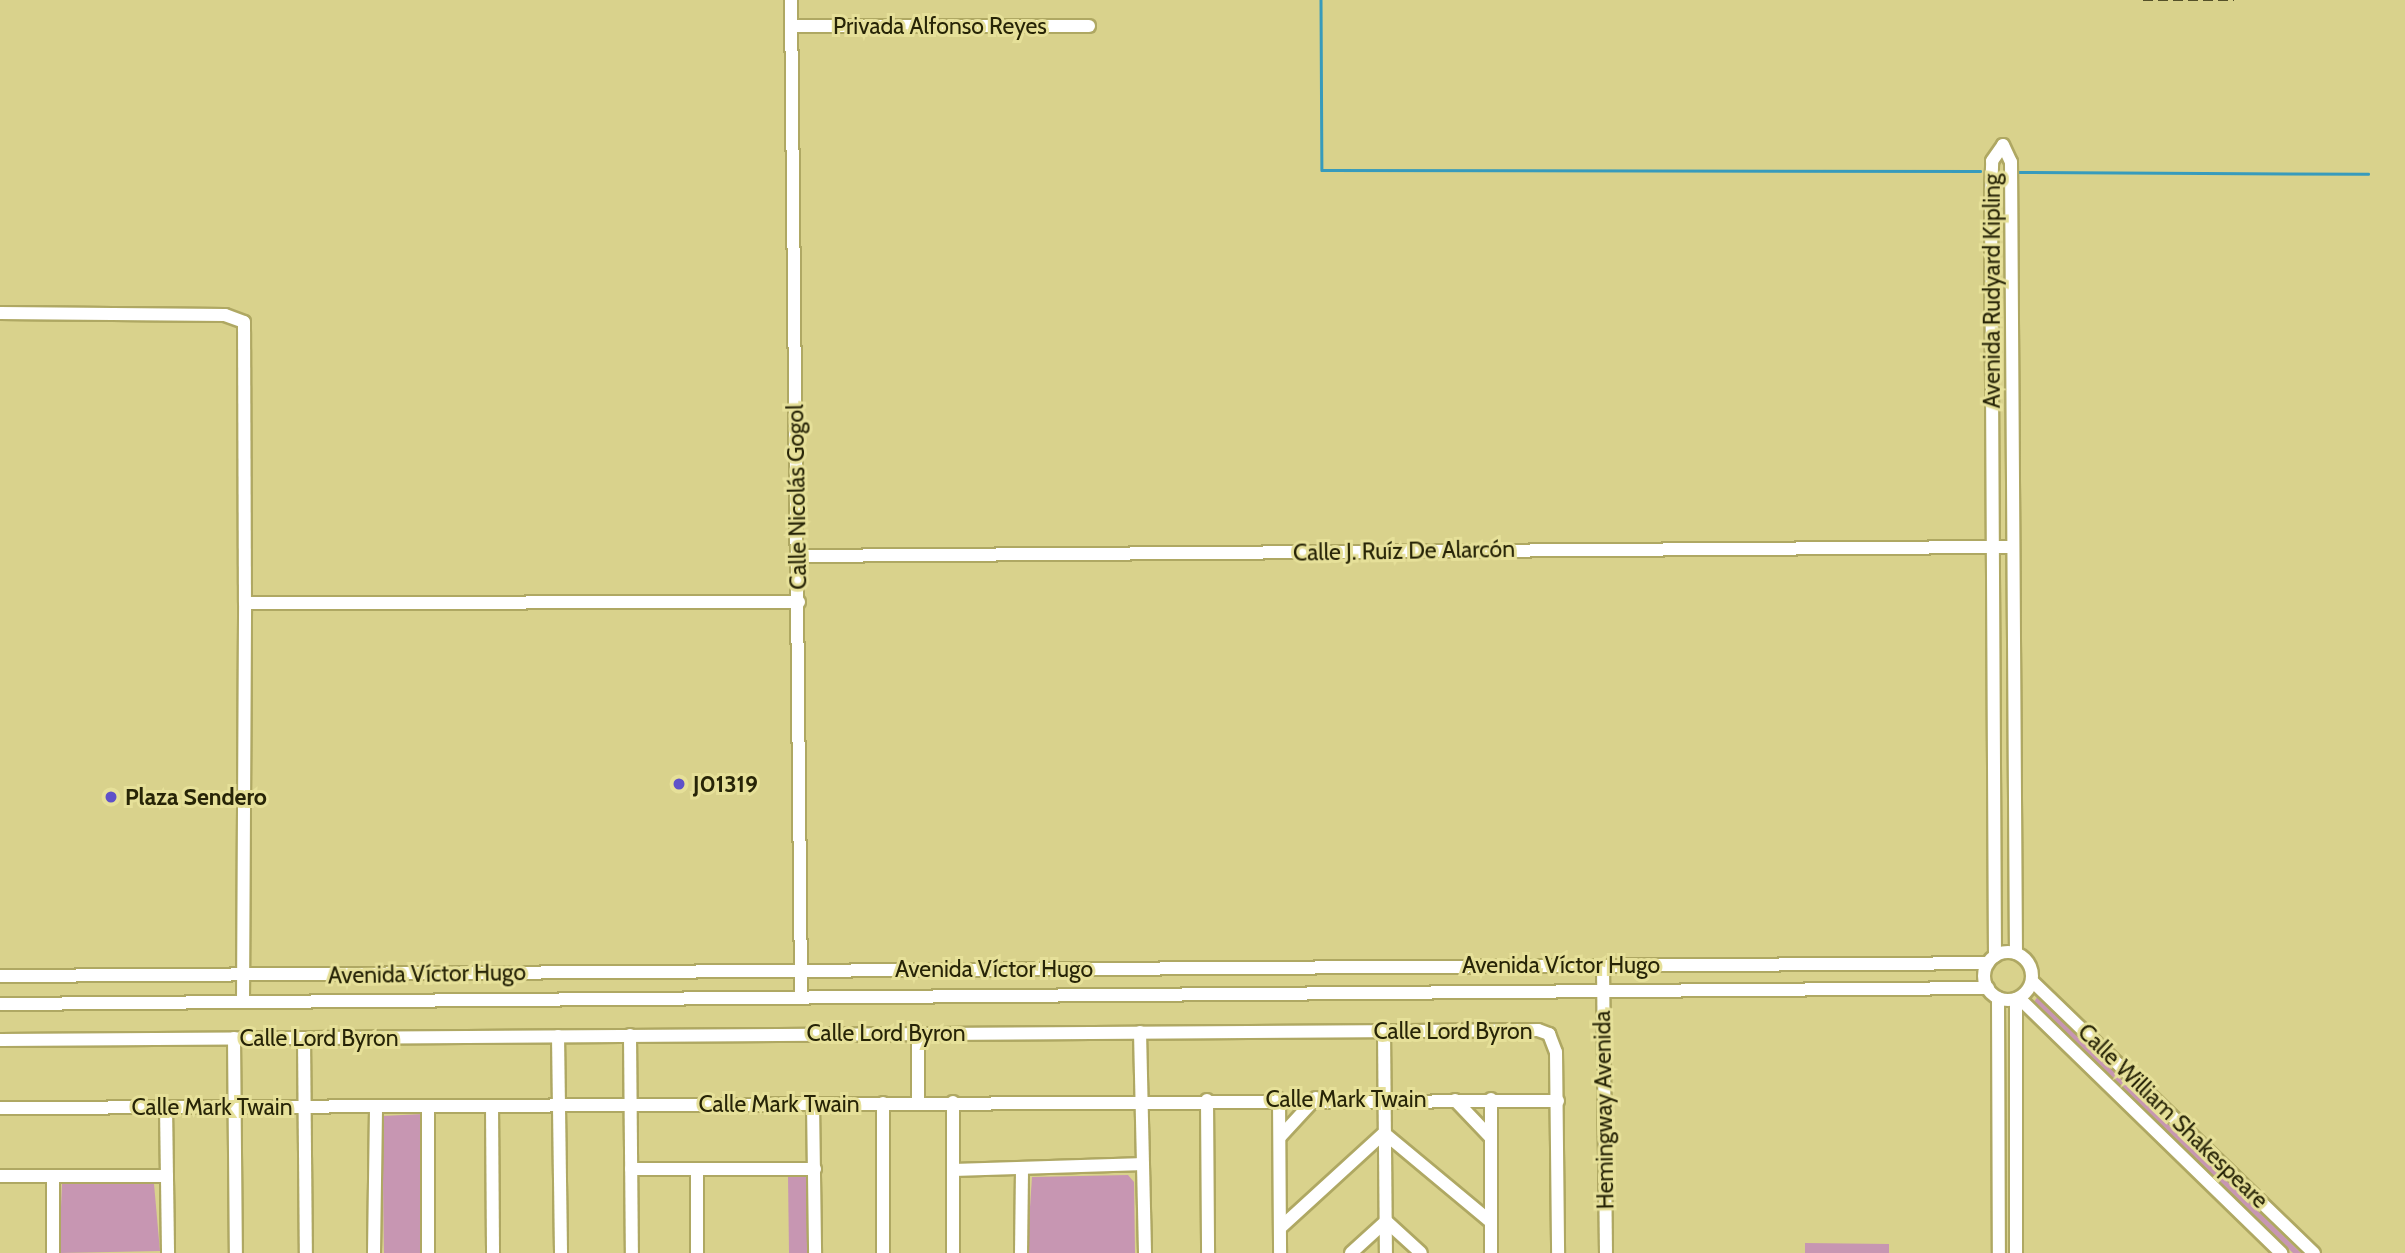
<!DOCTYPE html>
<html>
<head>
<meta charset="utf-8">
<style>
  body { margin:0 }
  #map { position:relative; width:2405px; height:1253px; overflow:hidden; background:#d9d28c; font-family:Cabin,sans-serif }
  div>[style] { position:absolute }
  .green>* { inset:0; background:#c796b2 }
  .stream>* { height:2.5px; margin:-1.25px; padding:0 1.25px; transform-origin:1.25px; border-radius:1.25px; background:#379bbc }
  .roads { filter:drop-shadow(2px 0 #afa863) drop-shadow(-2px 0 #afa863) drop-shadow(0 2px #afa863) drop-shadow(0 -2px #afa863) }
  .minor>* { height:12px; margin:-6px; padding:0 6px; transform-origin:6px; border-radius:6px; background:#fff }
  .minor>.ring { margin:-6px; padding:0; box-sizing:content-box; background:none; border:12px solid #fff; border-radius:50% }
  .rail>* { height:2.5px; margin-top:-1.25px; transform-origin:0; background:repeating-linear-gradient(90deg,#555129 0 10px,transparent 0 15px) }
  .dots>* { width:19px; height:19px; translate:-50% -50%; box-sizing:border-box; border:4px solid #e6e099; border-radius:50% }
  span { translate:-50% -50%; white-space:nowrap; text-align:center; line-height:1.15; -webkit-text-stroke:6px #e6e099; paint-order:stroke }
  .street-label { font-size:23px; color:#272407 }
  .poi-label { font-size:23px; color:#272407; font-weight:700 }
  .left { translate:0 -50%; text-align:left }
</style>
</head>
<body>
<div id="map">
  <div class="green">
    <div style="clip-path:polygon(2038px 996px,2301px 1253px,2293px 1253px,2034px 1002px)"></div>
    <div style="clip-path:polygon(423px 1114px,425px 1253px,384px 1253px,382px 1116px)"></div>
    <div style="clip-path:polygon(1128px 1175px,1134px 1182px,1135px 1253px,1027px 1253px,1032px 1177px)"></div>
    <div style="clip-path:polygon(788px 1176px,811px 1176px,812px 1253px,789px 1253px)"></div>
    <div style="clip-path:polygon(62px 1184px,154px 1184px,160px 1251px,59px 1253px)"></div>
    <div style="clip-path:polygon(1805px 1243px,1889px 1244px,1889px 1253px,1805px 1253px)"></div>
  </div>
  <div class="stream">
    <div style="left:1321px;top:0;width:170px;rotate:89.7deg"></div>
    <div style="left:1322px;top:170px;width:658px;rotate:0.09deg"></div>
    <div style="left:2019px;top:172px;width:349px;rotate:0.3deg"></div>
  </div>
  <div class="roads">
    <div class="minor">
      <div style="left:791px;top:0;width:994px;rotate:89.42deg"></div>
      <div style="left:791px;top:26px;width:298px"></div>
      <div style="left:0;top:313px;width:225px;rotate:0.5deg"></div>
      <div style="left:225px;top:315px;width:20px;rotate:20deg"></div>
      <div style="left:244px;top:322px;width:281px;rotate:89.8deg"></div>
      <div style="left:798px;top:556px;width:1212px;rotate:-0.43deg"></div>
      <div class="ring" style="left:1984px;top:952px;width:36px;height:36px"></div>
      <div style="left:1995px;top:956px;width:760px;rotate:-90.3deg"></div>
      <div style="left:1991px;top:196px;width:35px;rotate:-88deg"></div>
      <div style="left:1992px;top:161px;width:19px;rotate:-55deg"></div>
      <div style="left:2003px;top:145px;width:19px;rotate:65deg"></div>
      <div style="left:2011px;top:162px;width:791px;rotate:89.64deg"></div>
      <div style="left:1603px;top:967px;width:286px;rotate:89.4deg"></div>
      <div style="left:0;top:976px;width:1988px;rotate:-0.37deg"></div>
      <div style="left:2032px;top:981px;width:392px;rotate:44deg"></div>
      <div style="left:1998px;top:998px;width:255px;rotate:89.8deg"></div>
      <div style="left:2019px;top:998px;width:366px;rotate:44.2deg"></div>
      <div style="left:2016px;top:999px;width:254px;rotate:90deg"></div>
      <div style="left:243px;top:1000px;width:397px;rotate:-89.7deg"></div>
      <div style="left:245px;top:603px;width:554px;rotate:-0.1deg"></div>
      <div style="left:0;top:1004px;width:1988px;rotate:-0.46deg"></div>
      <div style="left:1384px;top:1031px;width:222px;rotate:89.5deg"></div>
      <div style="left:1140px;top:1032px;width:221px;rotate:88.7deg"></div>
      <div style="left:918px;top:1033px;width:70px;rotate:90deg"></div>
      <div style="left:630px;top:1035px;width:218px;rotate:89.5deg"></div>
      <div style="left:558px;top:1036px;width:217px;rotate:89.2deg"></div>
      <div style="left:234px;top:1038px;width:215px;rotate:89.5deg"></div>
      <div style="left:304px;top:1038px;width:215px;rotate:89.5deg"></div>
      <div style="left:0;top:1040px;width:1538px;rotate:-0.37deg"></div>
      <div style="left:1538px;top:1030px;width:12px;rotate:20deg"></div>
      <div style="left:1549px;top:1034px;width:19px;rotate:69deg"></div>
      <div style="left:1556px;top:1052px;width:201px;rotate:89.4deg"></div>
      <div style="left:1279px;top:1099px;width:154px;rotate:89.6deg"></div>
      <div style="left:1491px;top:1099px;width:154px;rotate:90deg"></div>
      <div style="left:1207px;top:1100px;width:153px;rotate:89.6deg"></div>
      <div style="left:1455px;top:1100px;width:52px;rotate:46.5deg"></div>
      <div style="left:813px;top:1103px;width:150px;rotate:89.2deg"></div>
      <div style="left:883px;top:1103px;width:150px;rotate:90deg"></div>
      <div style="left:492px;top:1106px;width:147px;rotate:89.6deg"></div>
      <div style="left:166px;top:1107px;width:146px;rotate:89.2deg"></div>
      <div style="left:0;top:1108px;width:1558px;rotate:-0.26deg"></div>
      <div style="left:1280px;top:1137px;width:53px;rotate:-47.3deg"></div>
      <div style="left:631px;top:1169px;width:184px"></div>
      <div style="left:697px;top:1170px;width:83px;rotate:90deg"></div>
      <div style="left:953px;top:1170px;width:190px;rotate:-1.8deg"></div>
      <div style="left:0;top:1176px;width:167px"></div>
      <div style="left:1280px;top:1228px;width:141px;rotate:-42.4deg"></div>
      <div style="left:1384px;top:1133px;width:139px;rotate:39.8deg"></div>
      <div style="left:53px;top:1253px;width:77px;rotate:-90deg"></div>
      <div style="left:374px;top:1253px;width:147px;rotate:-89.2deg"></div>
      <div style="left:428px;top:1253px;width:147px;rotate:-90deg"></div>
      <div style="left:953px;top:1253px;width:151px;rotate:-90deg"></div>
      <div style="left:1021px;top:1253px;width:84px;rotate:-89.3deg"></div>
      <div style="left:1351px;top:1253px;width:47px;rotate:-42.4deg"></div>
      <div style="left:1386px;top:1221px;width:47px;rotate:42.4deg"></div>
    </div>
  </div>
  <div class="rail">
    <div style="left:2143px;top:0;width:91px"></div>
  </div>
  <div class="dots">
    <div style="left:679px;top:784px;background:#5f51c9"></div>
    <div style="left:111px;top:797px;background:#5f51c9"></div>
  </div>
  <div class="street-label">
    <span style="left:940px;top:26px">Privada Alfonso Reyes</span>
    <span style="left:1992px;top:291px;rotate:-90deg">Avenida Rudyard Kipling</span>
    <span style="left:797px;top:497px;rotate:-91deg">Calle Nicolás Gogol</span>
    <span style="left:1404px;top:551px;rotate:-1deg">Calle J. Ruíz De Alarcón</span>
    <span style="left:1561px;top:965px">Avenida Víctor Hugo</span>
    <span style="left:994px;top:969px">Avenida Víctor Hugo</span>
    <span style="left:427px;top:974px;rotate:-1deg">Avenida Víctor Hugo</span>
    <span style="left:1453px;top:1031px">Calle Lord Byron</span>
    <span style="left:886px;top:1033px">Calle Lord Byron</span>
    <span style="left:319px;top:1038px">Calle Lord Byron</span>
    <span style="left:1346px;top:1099px">Calle Mark Twain</span>
    <span style="left:779px;top:1104px">Calle Mark Twain</span>
    <span style="left:212px;top:1107px">Calle Mark Twain</span>
    <span style="left:1604px;top:1110px;rotate:-91deg">Hemingway Avenida</span>
    <span style="left:2173px;top:1116px;rotate:44deg">Calle William Shakespeare</span>
  </div>
  <div class="poi-label">
    <span class="left" style="left:693px;top:784px">J01319</span>
    <span class="left" style="left:125px;top:797px">Plaza Sendero</span>
  </div>
</div>
</body>
</html>
